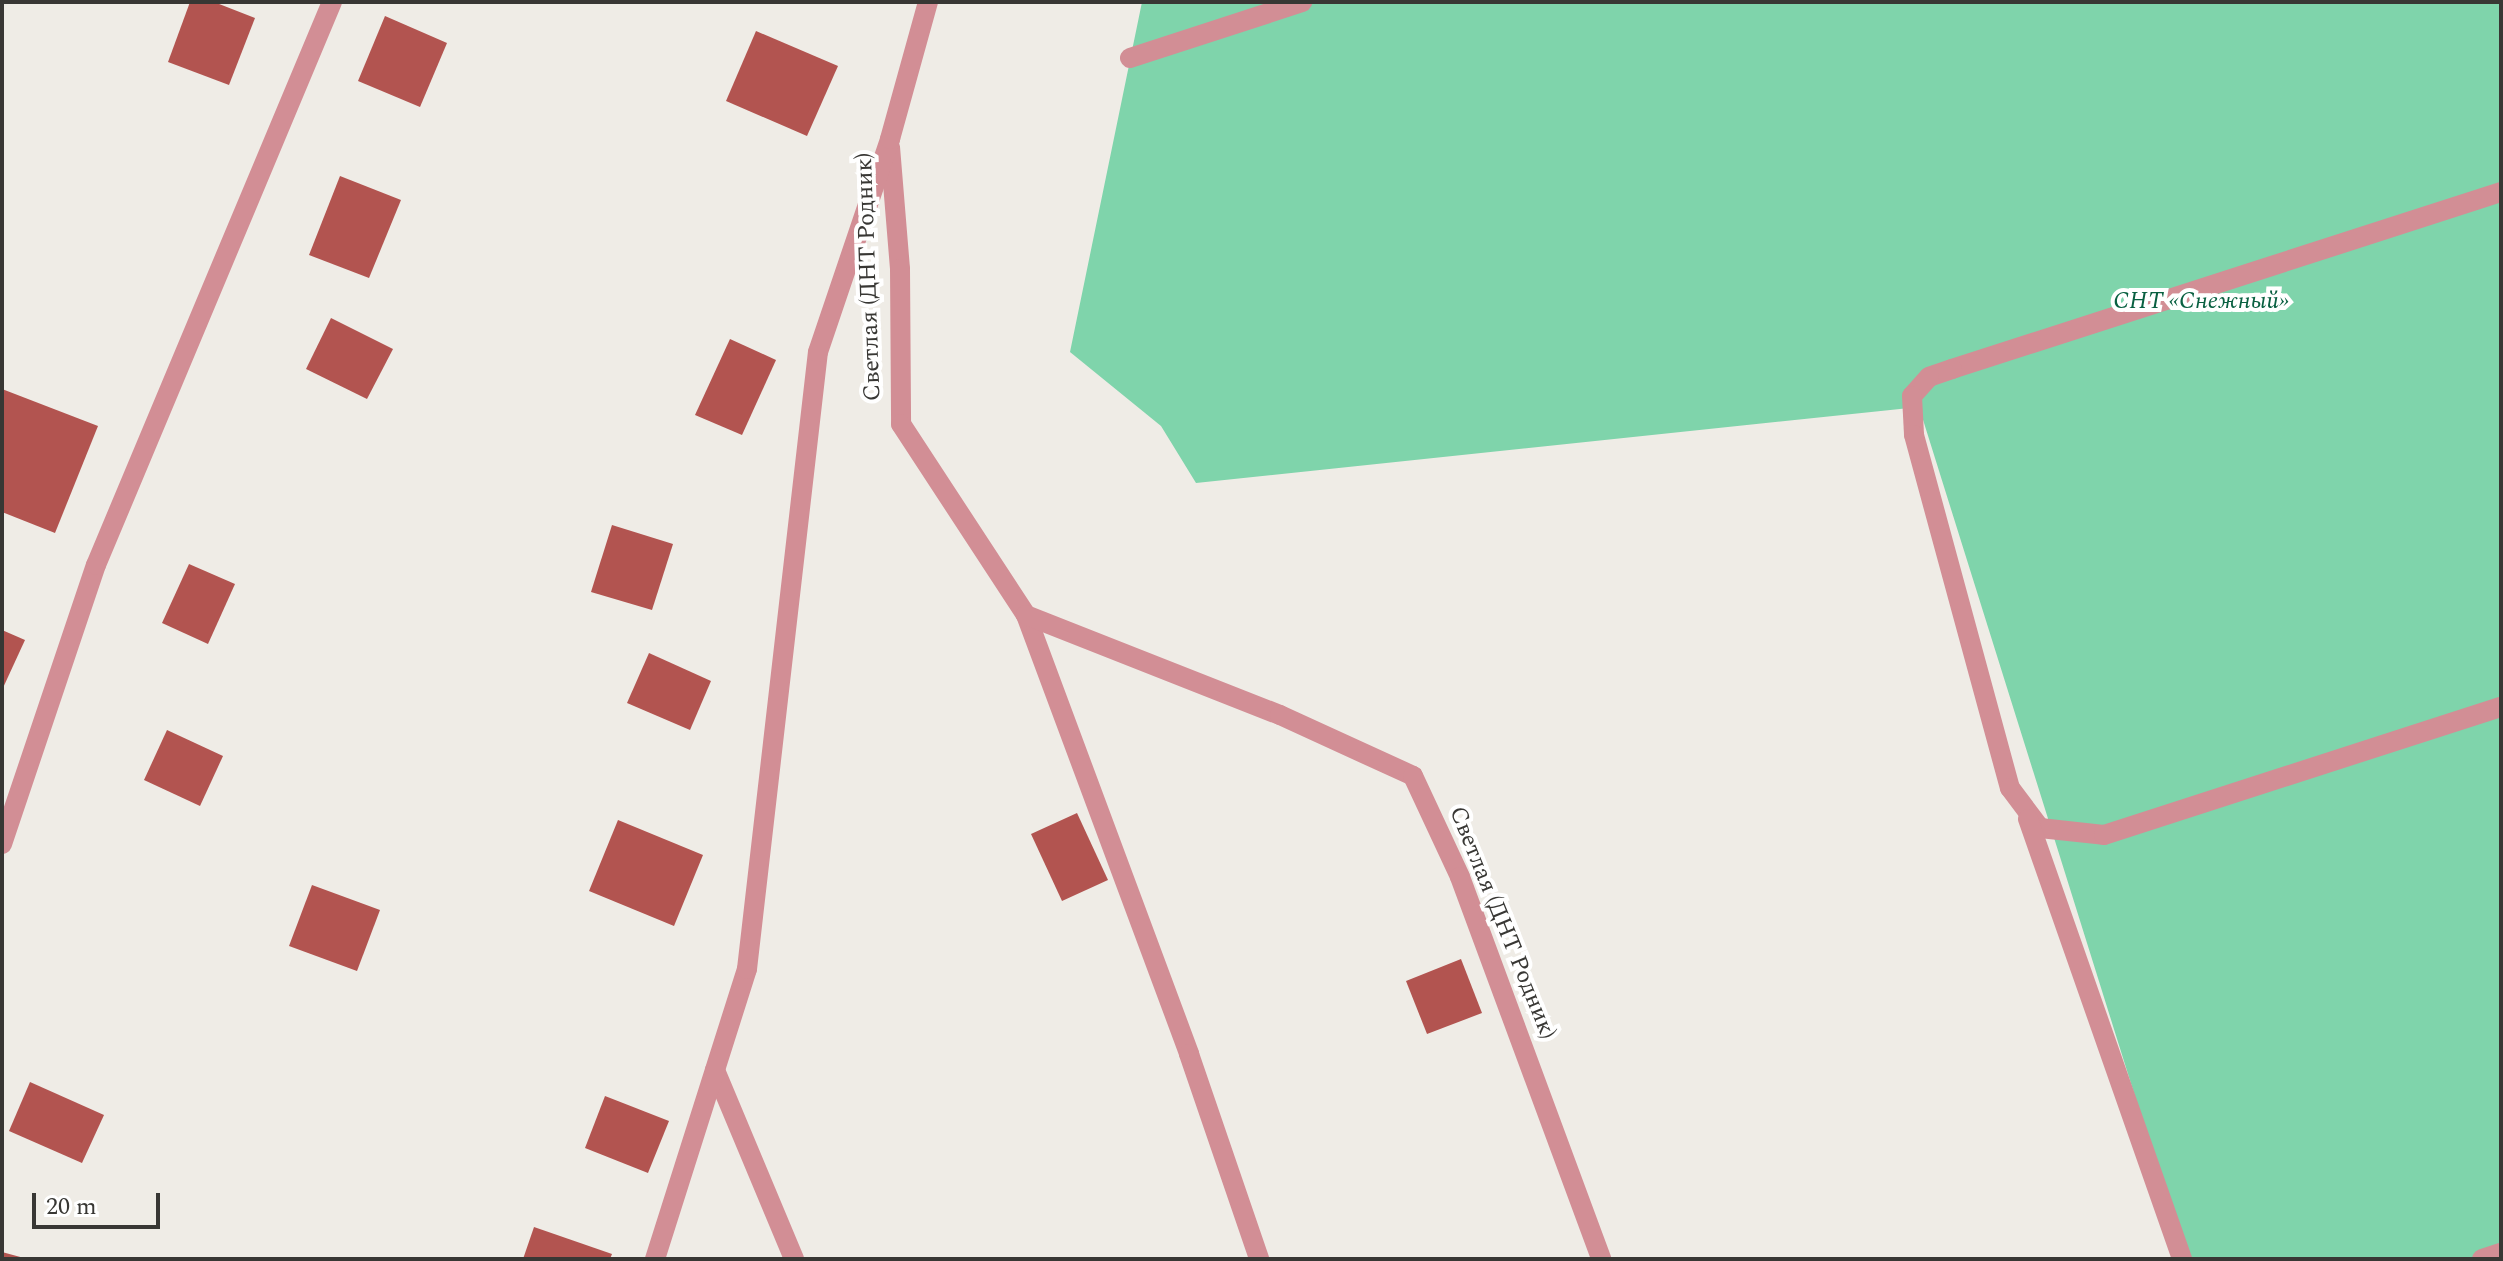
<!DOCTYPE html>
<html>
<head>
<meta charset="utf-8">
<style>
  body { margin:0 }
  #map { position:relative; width:2503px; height:1261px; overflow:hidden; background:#efece6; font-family:Spectral,serif }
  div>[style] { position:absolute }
  .green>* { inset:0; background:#7fd4ab }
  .building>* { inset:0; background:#b25450 }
  .minor>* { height:20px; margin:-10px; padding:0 10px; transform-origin:10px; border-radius:10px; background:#d28e95 }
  span { translate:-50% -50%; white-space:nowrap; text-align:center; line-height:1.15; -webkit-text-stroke:8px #fff; paint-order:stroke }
  .street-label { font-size:24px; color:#383734 }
  .park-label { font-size:24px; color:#096041; font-style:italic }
  .frame { position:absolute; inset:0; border:4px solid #383734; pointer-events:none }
  .scale { position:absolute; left:32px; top:1193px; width:128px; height:36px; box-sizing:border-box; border:4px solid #383734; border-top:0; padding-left:10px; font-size:24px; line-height:28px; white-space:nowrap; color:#383734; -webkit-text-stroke:6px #fff; paint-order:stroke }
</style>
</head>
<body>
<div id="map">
  <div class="green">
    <div style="clip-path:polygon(1142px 2px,2501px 2px,2501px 1259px,2186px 1259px,1919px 407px,1196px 483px,1161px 426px,1070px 352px)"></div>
  </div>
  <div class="building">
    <div style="clip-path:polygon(190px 2px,214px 2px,255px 18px,229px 85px,168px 62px)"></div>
    <div style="clip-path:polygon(385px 16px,447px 43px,420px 107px,358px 81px)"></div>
    <div style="clip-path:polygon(756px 31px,838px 66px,807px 136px,726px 101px)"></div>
    <div style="clip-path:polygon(340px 176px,401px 200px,369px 278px,309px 255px)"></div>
    <div style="clip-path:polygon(331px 318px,393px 349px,367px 399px,306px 369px)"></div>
    <div style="clip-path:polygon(730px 339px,776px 360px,742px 435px,695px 415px)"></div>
    <div style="clip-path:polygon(2px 389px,98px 426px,55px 533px,2px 512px)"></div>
    <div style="clip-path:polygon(612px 525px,673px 544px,652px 610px,591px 592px)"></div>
    <div style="clip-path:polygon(189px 564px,235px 584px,208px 644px,162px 623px)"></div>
    <div style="clip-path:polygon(2px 630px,25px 640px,2px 690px)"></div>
    <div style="clip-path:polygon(649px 653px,711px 681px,690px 730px,627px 703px)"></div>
    <div style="clip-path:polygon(167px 730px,223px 756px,200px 806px,144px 780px)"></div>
    <div style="clip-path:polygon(1077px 813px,1108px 880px,1062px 901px,1031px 834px)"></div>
    <div style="clip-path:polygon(618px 820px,703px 855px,674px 926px,589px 891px)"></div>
    <div style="clip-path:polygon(312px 885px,380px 910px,357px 971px,289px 946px)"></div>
    <div style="clip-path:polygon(1461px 959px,1482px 1013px,1427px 1034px,1406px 981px)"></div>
    <div style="clip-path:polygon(30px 1082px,104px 1115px,82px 1163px,9px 1131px)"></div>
    <div style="clip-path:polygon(605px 1096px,669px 1121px,648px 1173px,585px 1148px)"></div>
    <div style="clip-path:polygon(534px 1227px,612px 1254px,610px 1259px,523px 1259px)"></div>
    <div style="clip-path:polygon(2px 1252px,24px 1258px,24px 1259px,2px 1259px)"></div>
  </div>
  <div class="minor">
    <div style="left:1130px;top:58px;width:181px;rotate:-18deg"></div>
    <div style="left:890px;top:147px;width:122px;rotate:85.3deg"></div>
    <div style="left:900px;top:269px;width:155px;rotate:89.6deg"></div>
    <div style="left:901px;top:424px;width:228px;rotate:56.8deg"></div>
    <div style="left:1026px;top:615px;width:468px;rotate:69.6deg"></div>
    <div style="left:1189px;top:1054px;width:217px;rotate:71.1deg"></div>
    <div style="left:2501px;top:192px;width:577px;rotate:162.13deg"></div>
    <div style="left:1952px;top:369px;width:24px;rotate:161deg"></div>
    <div style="left:1929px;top:377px;width:25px;rotate:132deg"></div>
    <div style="left:1912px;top:396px;width:39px;rotate:87deg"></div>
    <div style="left:1914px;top:435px;width:366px;rotate:74.8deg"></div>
    <div style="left:2010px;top:788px;width:50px;rotate:53.1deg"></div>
    <div style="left:2040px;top:828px;width:64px;rotate:6.2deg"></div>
    <div style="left:2104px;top:835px;width:417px;rotate:-17.9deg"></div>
    <div style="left:1026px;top:615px;width:273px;rotate:21.5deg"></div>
    <div style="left:1280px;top:715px;width:146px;rotate:24.6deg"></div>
    <div style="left:1413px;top:776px;width:111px;rotate:65deg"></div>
    <div style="left:1460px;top:877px;width:407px;rotate:69.7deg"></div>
    <div style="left:2028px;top:819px;width:466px;rotate:70.7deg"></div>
    <div style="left:2px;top:844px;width:294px;rotate:-71.4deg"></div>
    <div style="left:96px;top:565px;width:610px;rotate:-67.26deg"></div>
    <div style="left:715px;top:1070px;width:205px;rotate:67.3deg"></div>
    <div style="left:655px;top:1259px;width:304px;rotate:-72.4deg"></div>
    <div style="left:747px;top:969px;width:621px;rotate:-83.44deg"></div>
    <div style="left:818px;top:352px;width:225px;rotate:-71.3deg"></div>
    <div style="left:890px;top:139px;width:142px;rotate:-74.5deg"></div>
    <div style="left:2482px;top:1259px;width:20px;rotate:-18deg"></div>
  </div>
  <div class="street-label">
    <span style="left:869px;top:277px;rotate:-92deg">Светлая (ДНТ Родник)</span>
    <span style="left:1502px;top:923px;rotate:68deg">Светлая (ДНТ Родник)</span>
  </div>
  <div class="park-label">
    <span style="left:2201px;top:302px">СНТ «Снежный»</span>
  </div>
  <div class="frame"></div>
  <div class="scale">20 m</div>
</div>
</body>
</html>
